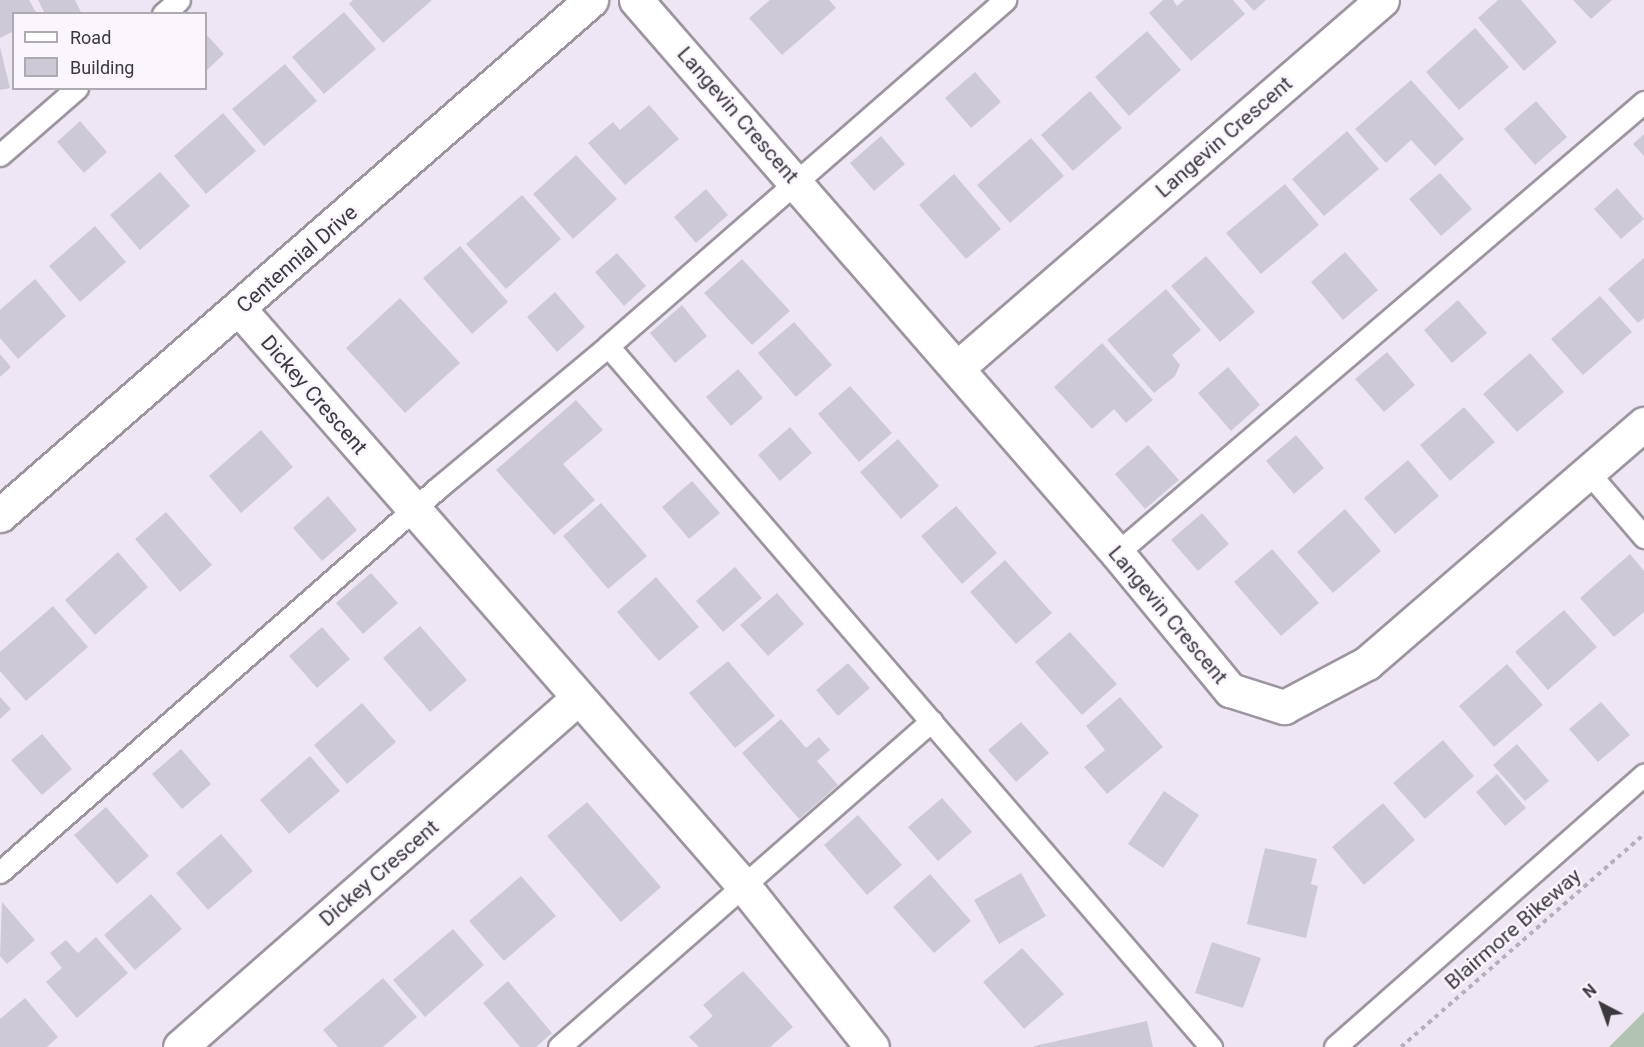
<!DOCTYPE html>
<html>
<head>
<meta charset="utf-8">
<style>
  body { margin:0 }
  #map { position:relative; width:1644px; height:1047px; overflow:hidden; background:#eee7f3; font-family:Roboto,sans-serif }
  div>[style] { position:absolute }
  .green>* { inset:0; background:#b1c3b1 }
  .building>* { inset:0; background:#cdcad6 }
  .path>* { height:4px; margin-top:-2px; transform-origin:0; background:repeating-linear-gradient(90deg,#b5afb9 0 4.5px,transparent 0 9px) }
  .roads { filter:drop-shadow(2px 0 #9c95a0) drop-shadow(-2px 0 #9c95a0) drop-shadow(0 2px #9c95a0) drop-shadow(0 -2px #9c95a0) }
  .service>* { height:21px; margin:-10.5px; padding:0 10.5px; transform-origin:10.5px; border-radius:10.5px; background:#fff }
  .minor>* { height:33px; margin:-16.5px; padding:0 16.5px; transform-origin:16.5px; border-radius:16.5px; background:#fff }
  span { translate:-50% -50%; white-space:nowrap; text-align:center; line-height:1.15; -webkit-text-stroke:4.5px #fbf5fe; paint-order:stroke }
  .street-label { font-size:21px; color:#3c393e }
  .legend { position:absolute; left:12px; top:12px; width:195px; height:78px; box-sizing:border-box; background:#fbf5fe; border:2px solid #afaab1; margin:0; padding:8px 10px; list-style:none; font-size:18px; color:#3c393e }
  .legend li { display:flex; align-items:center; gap:12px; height:30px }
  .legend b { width:30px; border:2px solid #afaab1 }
  .north { position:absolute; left:1572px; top:975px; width:60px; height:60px; -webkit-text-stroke:4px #fbf5fe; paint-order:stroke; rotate:319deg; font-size:16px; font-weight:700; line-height:24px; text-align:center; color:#3c393e }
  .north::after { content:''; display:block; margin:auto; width:21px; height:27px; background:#3c393e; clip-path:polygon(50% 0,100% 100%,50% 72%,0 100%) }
</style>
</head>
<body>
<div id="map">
  <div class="green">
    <div style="clip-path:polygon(1644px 1012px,1644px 1047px,1609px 1047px)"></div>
  </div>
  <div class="building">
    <div style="clip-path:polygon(0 0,29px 0,37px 14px,14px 14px,14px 31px,0 38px)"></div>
    <div style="clip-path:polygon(38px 0,75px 0,82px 14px,45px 14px)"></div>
    <div style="clip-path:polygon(353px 0,432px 0,383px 43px,349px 4px)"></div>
    <div style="clip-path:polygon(770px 0,829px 0,836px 8px,782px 55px,749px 18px)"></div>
    <div style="clip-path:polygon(1163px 0,1173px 0,1177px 6px,1184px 0,1233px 0,1245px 14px,1191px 61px,1149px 13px)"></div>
    <div style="clip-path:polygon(1244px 0,1266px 0,1254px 11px)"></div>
    <div style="clip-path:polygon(1498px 0,1521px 0,1557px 42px,1524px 71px,1478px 18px)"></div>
    <div style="clip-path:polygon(1573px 0,1612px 0,1591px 19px)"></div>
    <div style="clip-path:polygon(344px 12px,376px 49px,324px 94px,292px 57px)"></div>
    <div style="clip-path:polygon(1475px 28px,1509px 67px,1459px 110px,1426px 72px)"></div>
    <div style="clip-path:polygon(1147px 31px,1181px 70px,1129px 116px,1095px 77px)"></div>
    <div style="clip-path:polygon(206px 34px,224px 54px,206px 71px)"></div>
    <div style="clip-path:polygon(0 47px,10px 88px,0 90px)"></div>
    <div style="clip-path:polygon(285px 64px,317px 101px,264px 146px,232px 109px)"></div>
    <div style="clip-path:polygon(975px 72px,1001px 102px,971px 128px,945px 98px)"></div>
    <div style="clip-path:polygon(1411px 80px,1464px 139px,1435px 166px,1411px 140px,1386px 163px,1355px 129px)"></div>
    <div style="clip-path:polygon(1090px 91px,1122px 128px,1073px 171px,1041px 135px)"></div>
    <div style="clip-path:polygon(1536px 101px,1567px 137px,1535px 165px,1504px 129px)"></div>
    <div style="clip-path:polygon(649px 105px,679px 139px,625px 185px,588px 143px,613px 122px,620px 130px)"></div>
    <div style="clip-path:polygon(223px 113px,256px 151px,206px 194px,174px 156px)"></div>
    <div style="clip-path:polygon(80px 121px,107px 152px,84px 173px,57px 142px)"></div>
    <div style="clip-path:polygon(1347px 131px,1379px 169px,1324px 216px,1292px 179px)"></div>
    <div style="clip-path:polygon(1644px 134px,1644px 156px,1633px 144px)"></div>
    <div style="clip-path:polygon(881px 136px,905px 164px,874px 191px,850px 163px)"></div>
    <div style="clip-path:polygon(1031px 138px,1064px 176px,1010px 223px,977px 185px)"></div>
    <div style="clip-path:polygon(576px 155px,617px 199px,573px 239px,533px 194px)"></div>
    <div style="clip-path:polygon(160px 172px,190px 206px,140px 250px,110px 215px)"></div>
    <div style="clip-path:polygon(1440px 173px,1472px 209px,1441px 236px,1409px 199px)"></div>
    <div style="clip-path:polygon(954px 174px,1001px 229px,966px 259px,919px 205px)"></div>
    <div style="clip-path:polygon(1285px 184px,1319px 225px,1261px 274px,1226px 233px)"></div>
    <div style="clip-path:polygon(1617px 188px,1644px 219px,1621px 239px,1594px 209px)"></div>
    <div style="clip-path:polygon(706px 189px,728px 215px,696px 243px,674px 217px)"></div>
    <div style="clip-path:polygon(522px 195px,561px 239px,506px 289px,466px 244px)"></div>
    <div style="clip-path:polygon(95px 226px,126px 262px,80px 302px,49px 266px)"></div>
    <div style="clip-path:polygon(460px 246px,508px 302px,472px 334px,423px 278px)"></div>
    <div style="clip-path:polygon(1345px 252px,1378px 290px,1343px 320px,1311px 282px)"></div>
    <div style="clip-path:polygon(617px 253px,646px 286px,624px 306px,595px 272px)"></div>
    <div style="clip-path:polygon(1206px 256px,1255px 312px,1220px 342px,1171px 286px)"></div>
    <div style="clip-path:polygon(1644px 258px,1644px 318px,1638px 323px,1608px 289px)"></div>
    <div style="clip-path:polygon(742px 259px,790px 311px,752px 345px,704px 293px)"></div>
    <div style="clip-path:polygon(35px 279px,66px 316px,18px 359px,0 338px,0 310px)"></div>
    <div style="clip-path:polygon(1166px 289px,1201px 330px,1172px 355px,1180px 365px,1175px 376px,1154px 393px,1107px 340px)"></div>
    <div style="clip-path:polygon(555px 292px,585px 327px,557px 352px,527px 317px)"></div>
    <div style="clip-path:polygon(1600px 296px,1632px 332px,1583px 375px,1551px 339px)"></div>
    <div style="clip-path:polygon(400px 298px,460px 363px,405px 413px,346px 348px)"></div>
    <div style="clip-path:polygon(1458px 300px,1487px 333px,1452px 363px,1424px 330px)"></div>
    <div style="clip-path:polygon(682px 305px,707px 336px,675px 363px,650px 333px)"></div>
    <div style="clip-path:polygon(794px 322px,832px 365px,796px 397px,758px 353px)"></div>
    <div style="clip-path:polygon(1102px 343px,1153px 400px,1126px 423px,1114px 409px,1092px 429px,1054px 387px)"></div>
    <div style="clip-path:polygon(1387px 352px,1415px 385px,1384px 412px,1355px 379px)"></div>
    <div style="clip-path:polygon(1530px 353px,1564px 392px,1517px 432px,1483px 394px)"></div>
    <div style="clip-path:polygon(0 354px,11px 367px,0 377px)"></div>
    <div style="clip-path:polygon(1228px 367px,1260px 405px,1231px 431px,1198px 393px)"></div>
    <div style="clip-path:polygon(738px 369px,763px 398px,731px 426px,706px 397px)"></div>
    <div style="clip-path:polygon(850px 386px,892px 433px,859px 462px,818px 414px)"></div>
    <div style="clip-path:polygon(576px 400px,603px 430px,563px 464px,595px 500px,554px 535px,496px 470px)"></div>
    <div style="clip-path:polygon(1464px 407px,1495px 442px,1450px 481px,1420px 445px)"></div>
    <div style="clip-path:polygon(790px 427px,812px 453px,780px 481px,758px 455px)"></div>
    <div style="clip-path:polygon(261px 430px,293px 467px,241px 513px,209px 476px)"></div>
    <div style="clip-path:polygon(1296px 435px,1324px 468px,1294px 494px,1266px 461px)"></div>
    <div style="clip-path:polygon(898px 439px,939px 486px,901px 519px,860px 472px)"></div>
    <div style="clip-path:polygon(1148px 445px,1179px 480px,1145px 509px,1115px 474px)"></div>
    <div style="clip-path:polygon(1408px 460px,1439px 496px,1395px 534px,1364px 498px)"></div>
    <div style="clip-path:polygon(692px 481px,720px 513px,689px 539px,662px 507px)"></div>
    <div style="clip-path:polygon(328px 496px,357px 530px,322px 561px,293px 528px)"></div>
    <div style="clip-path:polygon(601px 503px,647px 556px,608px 589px,563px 536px)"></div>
    <div style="clip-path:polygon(956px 506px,997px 553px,962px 584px,921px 536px)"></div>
    <div style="clip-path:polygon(1345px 509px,1381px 551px,1333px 593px,1297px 552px)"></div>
    <div style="clip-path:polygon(166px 512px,212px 565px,180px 592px,135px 539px)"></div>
    <div style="clip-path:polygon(1202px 513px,1229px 544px,1198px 571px,1171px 540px)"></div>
    <div style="clip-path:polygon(1272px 549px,1319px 603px,1281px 636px,1234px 582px)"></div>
    <div style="clip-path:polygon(118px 552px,148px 587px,95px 635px,65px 600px)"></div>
    <div style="clip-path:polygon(1630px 554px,1644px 571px,1644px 612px,1614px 637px,1580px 598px)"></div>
    <div style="clip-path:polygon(1005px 560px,1052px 613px,1016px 644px,970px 592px)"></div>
    <div style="clip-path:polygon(735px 567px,762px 598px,723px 632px,696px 601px)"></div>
    <div style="clip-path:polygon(371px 573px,398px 603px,363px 634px,336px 603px)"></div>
    <div style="clip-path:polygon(656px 577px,699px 627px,659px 661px,617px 612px)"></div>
    <div style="clip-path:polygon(777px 593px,804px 624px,768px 656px,740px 625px)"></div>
    <div style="clip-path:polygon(53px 606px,88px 647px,26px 701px,0 671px,0 652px)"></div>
    <div style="clip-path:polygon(1564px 610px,1597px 647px,1548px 690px,1515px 652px)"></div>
    <div style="clip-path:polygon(420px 626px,467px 680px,430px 712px,383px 658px)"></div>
    <div style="clip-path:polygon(322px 627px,350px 659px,317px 688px,289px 656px)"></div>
    <div style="clip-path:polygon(1070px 632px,1117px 684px,1082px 715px,1035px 662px)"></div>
    <div style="clip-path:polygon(728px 661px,775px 716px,735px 748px,689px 693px)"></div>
    <div style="clip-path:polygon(848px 663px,870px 688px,838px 716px,816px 690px)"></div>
    <div style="clip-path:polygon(1507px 664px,1543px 705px,1494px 747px,1459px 706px)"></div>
    <div style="clip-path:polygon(0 697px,11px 709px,0 719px)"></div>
    <div style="clip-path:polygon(1120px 697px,1163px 747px,1107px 794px,1084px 767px,1105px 750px,1086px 726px)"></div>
    <div style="clip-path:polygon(1601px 702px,1630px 735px,1598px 762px,1569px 729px)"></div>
    <div style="clip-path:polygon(362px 703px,396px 742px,347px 784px,314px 745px)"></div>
    <div style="clip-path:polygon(781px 719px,806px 748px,819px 737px,830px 750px,817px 761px,838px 785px,799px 819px,742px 753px)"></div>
    <div style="clip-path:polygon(1021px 722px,1049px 753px,1016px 782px,988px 750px)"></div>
    <div style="clip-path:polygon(42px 734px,72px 769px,42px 795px,11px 760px)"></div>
    <div style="clip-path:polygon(1443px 740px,1474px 776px,1425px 819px,1393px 783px)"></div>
    <div style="clip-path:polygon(1517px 744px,1549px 781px,1525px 801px,1493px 765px)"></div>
    <div style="clip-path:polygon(181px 749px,211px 784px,182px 809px,152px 774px)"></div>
    <div style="clip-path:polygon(310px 756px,340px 791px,289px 834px,260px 800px)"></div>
    <div style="clip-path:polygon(1497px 774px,1526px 808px,1505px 826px,1476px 792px)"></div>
    <div style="clip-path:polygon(1164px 791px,1199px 815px,1163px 868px,1128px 844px)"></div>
    <div style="clip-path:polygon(942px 798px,972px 832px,938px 861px,908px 827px)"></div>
    <div style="clip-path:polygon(587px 802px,661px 887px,621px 922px,547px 836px)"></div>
    <div style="clip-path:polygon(1383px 803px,1415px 840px,1364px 885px,1332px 847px)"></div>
    <div style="clip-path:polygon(106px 807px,149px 856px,117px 884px,74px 835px)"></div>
    <div style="clip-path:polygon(858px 815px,902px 865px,867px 895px,824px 845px)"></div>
    <div style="clip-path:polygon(221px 834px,253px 871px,208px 910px,176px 873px)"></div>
    <div style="clip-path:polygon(1265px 848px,1317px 859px,1311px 884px,1318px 886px,1306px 938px,1247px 924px)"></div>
    <div style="clip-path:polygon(1021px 873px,1046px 916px,999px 944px,974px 900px)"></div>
    <div style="clip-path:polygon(930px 874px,971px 921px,934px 953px,893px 907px)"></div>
    <div style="clip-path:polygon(521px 876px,556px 916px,504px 961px,469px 921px)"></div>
    <div style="clip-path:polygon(151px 894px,182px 929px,135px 970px,104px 935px)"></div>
    <div style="clip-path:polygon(2px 902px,35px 940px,7px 964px,0 956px)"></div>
    <div style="clip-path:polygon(453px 929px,484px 965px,425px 1017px,393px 980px)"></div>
    <div style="clip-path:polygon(96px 937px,128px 973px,77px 1018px,46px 982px,62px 968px,50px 953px,66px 940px,78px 953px)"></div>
    <div style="clip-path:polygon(1212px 942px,1261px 958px,1243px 1008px,1195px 993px)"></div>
    <div style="clip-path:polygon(1022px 948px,1064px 994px,1024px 1029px,983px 982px)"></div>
    <div style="clip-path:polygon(743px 971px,793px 1027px,770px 1047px,699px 1047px,689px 1037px,713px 1016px,703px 1005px)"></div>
    <div style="clip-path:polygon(383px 978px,417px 1017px,383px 1047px,338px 1047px,323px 1030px)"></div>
    <div style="clip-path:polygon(508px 981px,552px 1033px,536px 1047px,520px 1047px,483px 1003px)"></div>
    <div style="clip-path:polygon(25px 998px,58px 1037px,47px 1047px,0 1047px,0 1019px)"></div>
    <div style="clip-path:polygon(1147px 1021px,1153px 1047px,1034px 1047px,1034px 1046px)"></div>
  </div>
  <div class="path">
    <div style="left:1401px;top:1047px;width:323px;rotate:-41.2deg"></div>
  </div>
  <div class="roads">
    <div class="service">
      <div style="left:163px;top:14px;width:21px;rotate:-41deg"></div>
      <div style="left:0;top:155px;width:102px;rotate:-41deg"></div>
      <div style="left:608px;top:346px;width:925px;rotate:49.3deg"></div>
      <div style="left:1588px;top:472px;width:86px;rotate:49.3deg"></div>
      <div style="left:1117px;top:553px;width:694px;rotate:-40.56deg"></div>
      <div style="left:0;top:872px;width:584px;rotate:-41.25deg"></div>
      <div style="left:439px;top:487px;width:220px;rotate:-39.8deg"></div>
      <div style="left:608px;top:346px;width:527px;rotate:-41.07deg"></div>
      <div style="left:559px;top:1047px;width:495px;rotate:-41.2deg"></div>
      <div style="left:1335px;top:1047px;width:412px;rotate:-41.4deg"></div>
    </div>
    <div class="minor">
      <div style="left:636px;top:0;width:733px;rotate:48.98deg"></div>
      <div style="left:1117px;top:553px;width:178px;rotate:50.5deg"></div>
      <div style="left:1230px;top:690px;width:57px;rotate:17.5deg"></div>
      <div style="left:1284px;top:707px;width:94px;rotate:-27.9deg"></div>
      <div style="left:1367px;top:663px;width:366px;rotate:-40.8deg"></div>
      <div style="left:240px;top:310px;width:764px;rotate:48.82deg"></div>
      <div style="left:743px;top:885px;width:207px;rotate:51.5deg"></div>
      <div style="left:957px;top:368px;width:562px;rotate:-40.89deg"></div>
      <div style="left:0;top:515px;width:784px;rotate:-41.07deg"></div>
      <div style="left:180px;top:1047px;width:529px;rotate:-41.25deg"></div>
    </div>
  </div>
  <div class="street-label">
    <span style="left:738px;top:115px;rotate:49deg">Langevin Crescent</span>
    <span style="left:1224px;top:137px;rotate:-41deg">Langevin Crescent</span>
    <span style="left:297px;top:259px;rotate:-41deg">Centennial Drive</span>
    <span style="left:314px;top:395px;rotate:49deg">Dickey Crescent</span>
    <span style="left:1168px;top:615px;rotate:50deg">Langevin Crescent</span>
    <span style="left:379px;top:873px;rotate:-41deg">Dickey Crescent</span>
    <span style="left:1513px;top:929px;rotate:-41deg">Blairmore Bikeway</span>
  </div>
  <ul class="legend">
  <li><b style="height:8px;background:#fff"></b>Road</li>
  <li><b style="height:16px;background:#cdcad6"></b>Building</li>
  </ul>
  <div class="north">N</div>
</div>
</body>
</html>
